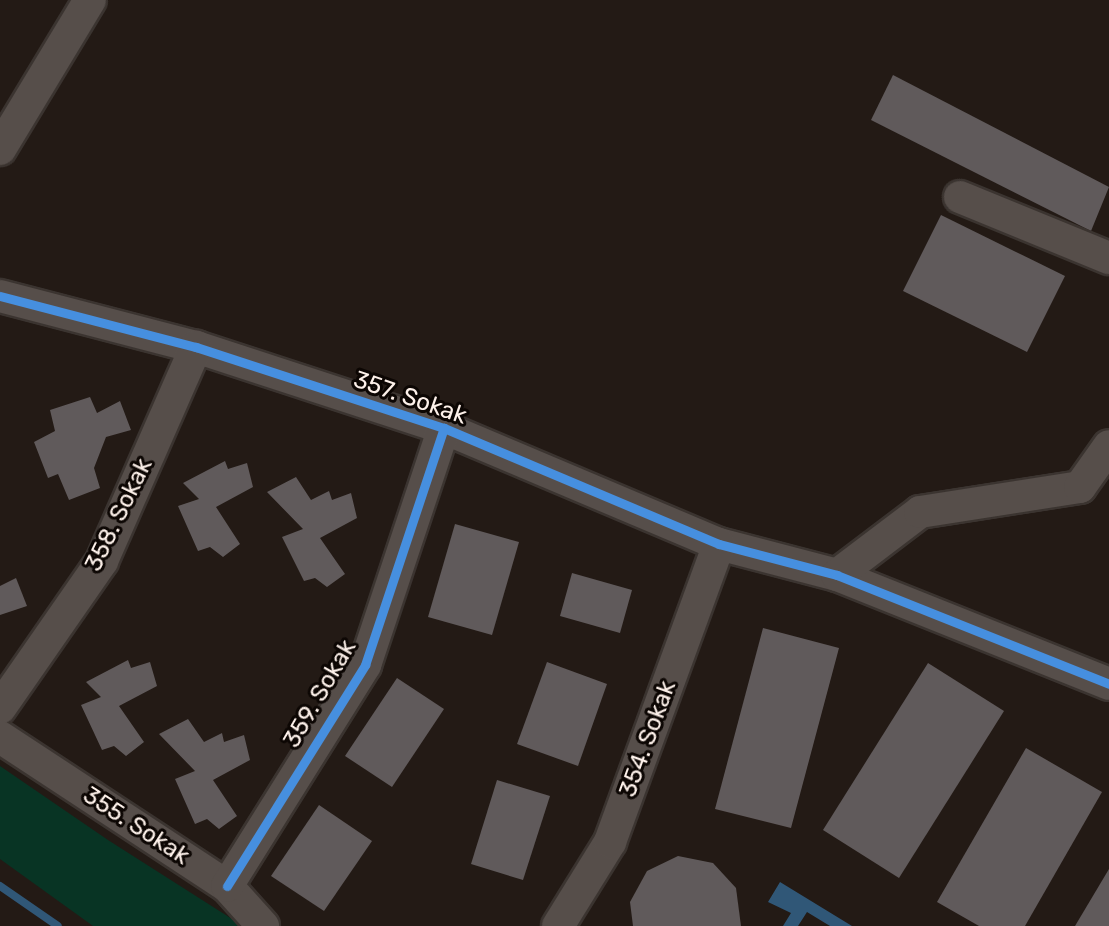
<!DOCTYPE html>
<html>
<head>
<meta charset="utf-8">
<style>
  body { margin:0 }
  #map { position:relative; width:1109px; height:926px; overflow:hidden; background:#231a15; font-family:Rubik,sans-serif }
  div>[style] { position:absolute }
  .green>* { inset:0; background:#083424 }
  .water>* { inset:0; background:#305777 }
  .stream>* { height:8px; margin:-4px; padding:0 4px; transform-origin:4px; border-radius:4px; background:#305777 }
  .building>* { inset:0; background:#605a5b }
  .roads { filter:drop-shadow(2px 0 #3b3430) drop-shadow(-2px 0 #3b3430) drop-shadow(0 2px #3b3430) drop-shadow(0 -2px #3b3430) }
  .street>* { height:32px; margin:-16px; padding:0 16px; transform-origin:16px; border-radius:16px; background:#564e4a }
  .cycleway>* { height:9px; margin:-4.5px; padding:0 4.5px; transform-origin:4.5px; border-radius:4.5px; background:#468fdf }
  span { translate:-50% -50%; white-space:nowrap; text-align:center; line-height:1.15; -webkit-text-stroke:6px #0c0603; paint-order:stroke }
  .street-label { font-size:24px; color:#fdf1ea }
</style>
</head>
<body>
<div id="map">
  <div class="green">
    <div style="clip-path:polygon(0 766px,108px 840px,243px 926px,93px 926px,0 859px)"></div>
  </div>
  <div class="water">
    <div style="clip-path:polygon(780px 882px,852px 926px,830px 926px,807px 912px,798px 926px,783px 926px,791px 913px,768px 902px)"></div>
  </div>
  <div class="stream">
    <div style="left:0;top:886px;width:70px;rotate:34.6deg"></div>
  </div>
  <div class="building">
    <div style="clip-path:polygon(893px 75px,1109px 187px,1091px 231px,871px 120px)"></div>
    <div style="clip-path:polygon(941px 215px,1065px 276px,1027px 352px,903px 291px)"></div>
    <div style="clip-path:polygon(90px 397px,97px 413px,120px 401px,131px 430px,106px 437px,94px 468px,100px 488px,69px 500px,58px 474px,48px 478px,34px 442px,55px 431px,50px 410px)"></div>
    <div style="clip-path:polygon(225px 461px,228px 469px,247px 463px,253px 487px,216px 507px,240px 544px,223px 557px,210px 547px,198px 551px,178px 506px,199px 499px,183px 483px)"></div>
    <div style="clip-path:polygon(296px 477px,311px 500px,329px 491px,332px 500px,351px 493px,357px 518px,320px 538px,345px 574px,327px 587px,315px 578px,304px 581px,282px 537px,303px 529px,267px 492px)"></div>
    <div style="clip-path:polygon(455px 524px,519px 542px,492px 635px,428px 617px)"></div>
    <div style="clip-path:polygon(572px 573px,632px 590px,620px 633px,560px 616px)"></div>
    <div style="clip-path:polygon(16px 578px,27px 606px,0 615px,0 586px)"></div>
    <div style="clip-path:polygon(763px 628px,839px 648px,791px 828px,715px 809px)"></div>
    <div style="clip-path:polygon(128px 660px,131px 668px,150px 662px,157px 686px,119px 706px,144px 742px,126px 756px,114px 746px,102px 750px,81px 705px,101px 697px,86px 682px)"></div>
    <div style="clip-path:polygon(547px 662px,607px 684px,578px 766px,517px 744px)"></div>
    <div style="clip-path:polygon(928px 663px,1004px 711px,899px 878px,823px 830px)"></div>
    <div style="clip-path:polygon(397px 678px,444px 709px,392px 787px,345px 756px)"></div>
    <div style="clip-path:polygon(188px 719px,204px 742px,222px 733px,224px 742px,244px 735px,250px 760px,213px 780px,237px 816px,219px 829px,207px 819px,195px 824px,175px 779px,195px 771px,159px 734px)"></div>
    <div style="clip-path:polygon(1026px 748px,1102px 792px,1025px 926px,979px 926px,937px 902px)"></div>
    <div style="clip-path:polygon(497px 780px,550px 796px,523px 880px,471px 864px)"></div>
    <div style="clip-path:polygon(319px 805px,372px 841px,324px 911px,271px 876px)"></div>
    <div style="clip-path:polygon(678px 856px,713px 863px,736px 888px,741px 926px,633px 926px,630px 902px,647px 871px)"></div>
    <div style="clip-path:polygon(1109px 869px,1109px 926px,1075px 926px)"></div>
  </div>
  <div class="roads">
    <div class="street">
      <div style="left:0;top:149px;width:174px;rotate:-58.9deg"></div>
      <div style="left:960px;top:197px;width:161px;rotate:22.3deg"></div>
      <div style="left:0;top:296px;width:203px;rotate:14.6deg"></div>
      <div style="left:196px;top:347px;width:261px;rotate:18.1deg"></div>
      <div style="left:444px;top:428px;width:298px;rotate:22.9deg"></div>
      <div style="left:719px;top:544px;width:122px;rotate:14.7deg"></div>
      <div style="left:837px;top:575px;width:293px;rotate:21.8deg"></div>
      <div style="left:837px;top:575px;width:104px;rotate:-37.2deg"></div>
      <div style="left:920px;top:512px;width:162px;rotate:-8.9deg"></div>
      <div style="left:1080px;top:487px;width:50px;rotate:-54.7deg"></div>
      <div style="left:0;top:708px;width:179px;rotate:-55.2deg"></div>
      <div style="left:102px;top:561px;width:234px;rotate:-66.3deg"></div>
      <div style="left:0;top:737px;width:272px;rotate:33.3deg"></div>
      <div style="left:227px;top:886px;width:54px;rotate:48deg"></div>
      <div style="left:227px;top:886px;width:261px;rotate:-58deg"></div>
      <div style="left:365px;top:665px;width:250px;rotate:-71.6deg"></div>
      <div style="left:558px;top:926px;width:99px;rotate:-58.2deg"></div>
      <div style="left:610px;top:842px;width:317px;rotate:-69.9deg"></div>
    </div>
  </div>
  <div class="cycleway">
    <div style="left:0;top:296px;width:203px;rotate:14.6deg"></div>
    <div style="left:196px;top:347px;width:261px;rotate:18.1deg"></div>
    <div style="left:444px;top:428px;width:298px;rotate:22.9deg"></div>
    <div style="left:719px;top:544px;width:122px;rotate:14.7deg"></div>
    <div style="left:837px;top:575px;width:293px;rotate:21.8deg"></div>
    <div style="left:227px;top:886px;width:261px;rotate:-58deg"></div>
    <div style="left:365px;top:665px;width:250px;rotate:-71.6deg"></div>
  </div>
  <div class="street-label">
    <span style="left:410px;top:398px;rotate:19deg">357. Sokak</span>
    <span style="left:119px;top:515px;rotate:-64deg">358. Sokak</span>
    <span style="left:320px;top:694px;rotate:-60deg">359. Sokak</span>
    <span style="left:648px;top:739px;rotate:-70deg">354. Sokak</span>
    <span style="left:136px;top:826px;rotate:33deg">355. Sokak</span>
  </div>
</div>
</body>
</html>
